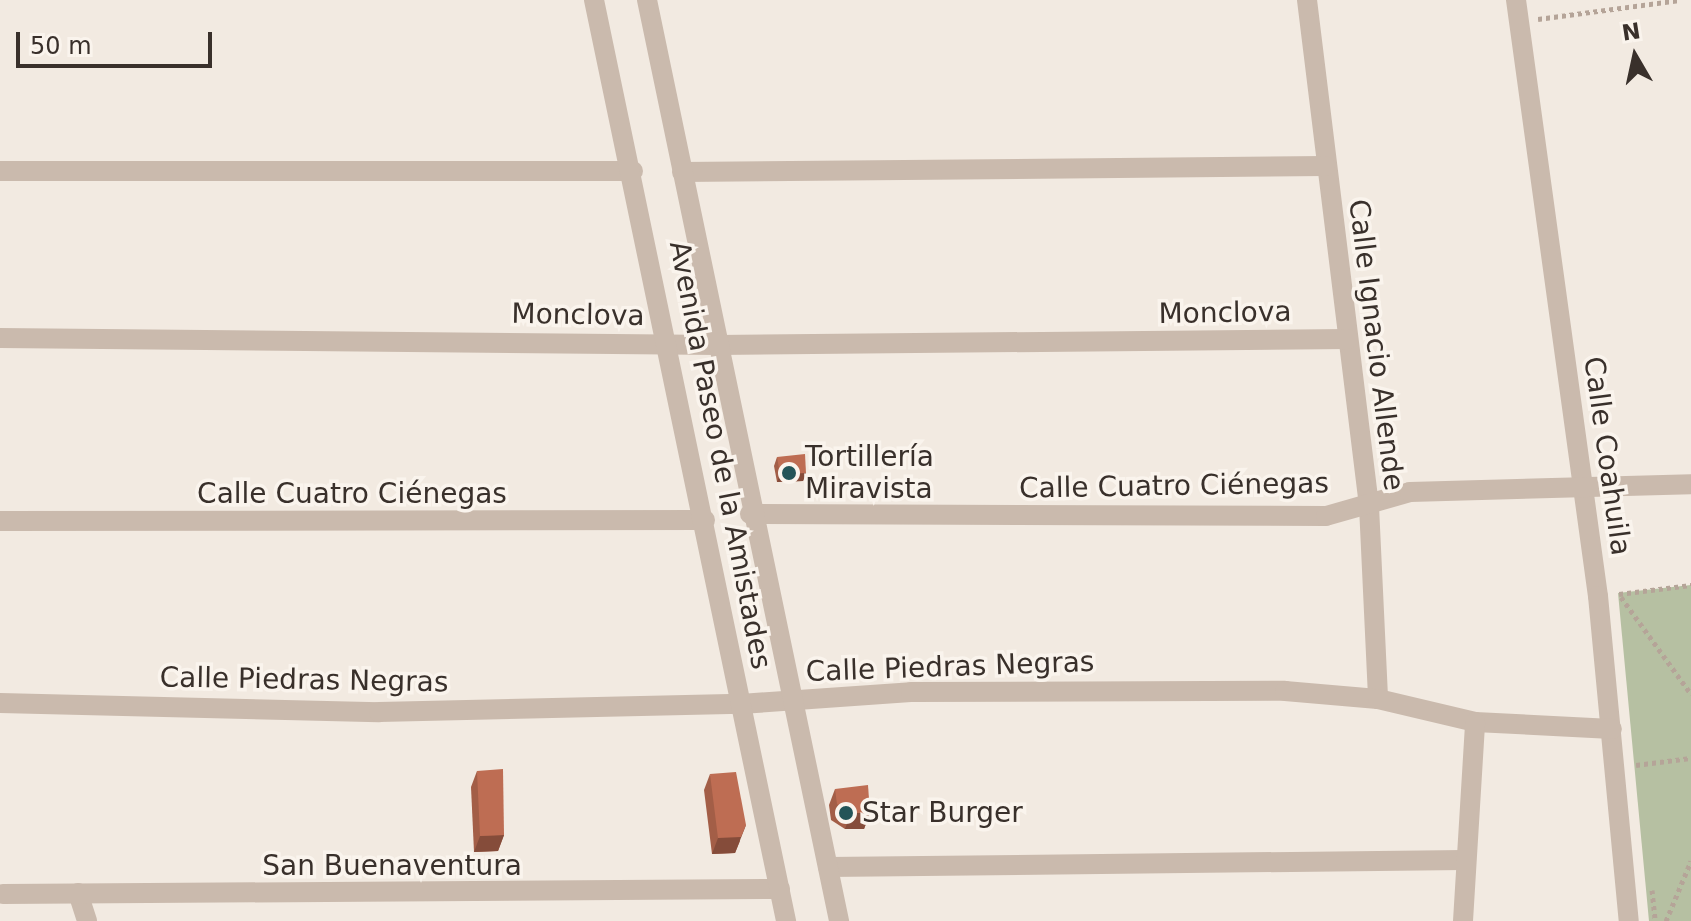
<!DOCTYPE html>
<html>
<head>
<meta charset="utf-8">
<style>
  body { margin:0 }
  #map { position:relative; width:1691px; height:921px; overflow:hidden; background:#f2eae1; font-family:"DejaVu Sans",sans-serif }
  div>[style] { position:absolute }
  .green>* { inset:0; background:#b6c0a2 }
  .path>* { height:5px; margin-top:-2.5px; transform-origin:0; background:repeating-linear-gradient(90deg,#b5a498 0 4px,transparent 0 8px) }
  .minor>* { height:20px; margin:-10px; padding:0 10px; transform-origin:10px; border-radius:10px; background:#cabaad }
  .tertiary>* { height:20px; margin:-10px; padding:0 10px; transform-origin:10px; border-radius:10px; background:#cabaad }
  .wall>* { inset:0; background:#a35e47 }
  .shaded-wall>* { inset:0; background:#854c3a }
  .building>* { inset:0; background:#be6d53 }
  .dots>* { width:22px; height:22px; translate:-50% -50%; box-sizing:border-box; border:4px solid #faf4ed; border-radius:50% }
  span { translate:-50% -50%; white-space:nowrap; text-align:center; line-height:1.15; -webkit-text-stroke:7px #faf4ed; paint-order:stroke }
  .street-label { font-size:28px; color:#39302b }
  .poi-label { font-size:28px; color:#39302b }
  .left { translate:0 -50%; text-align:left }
  .north { position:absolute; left:1595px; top:16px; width:80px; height:80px; -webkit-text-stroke:6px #faf4ed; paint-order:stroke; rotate:351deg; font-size:22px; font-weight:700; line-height:32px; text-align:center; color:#39302b }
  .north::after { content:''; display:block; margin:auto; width:28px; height:36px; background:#39302b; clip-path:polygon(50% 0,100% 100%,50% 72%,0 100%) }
  .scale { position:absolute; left:16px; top:32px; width:196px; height:36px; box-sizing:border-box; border:4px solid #39302b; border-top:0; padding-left:10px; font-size:24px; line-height:28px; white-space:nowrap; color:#39302b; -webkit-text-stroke:6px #faf4ed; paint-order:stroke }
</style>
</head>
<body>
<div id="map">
  <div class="green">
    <div style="clip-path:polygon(1691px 585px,1691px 921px,1649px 921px,1618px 593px)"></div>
  </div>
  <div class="path">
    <div style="left:1538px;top:19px;width:143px;rotate:-7.6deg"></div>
    <div style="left:1619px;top:594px;width:73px;rotate:-7.1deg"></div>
    <div style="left:1621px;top:597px;width:120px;rotate:54.2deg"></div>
    <div style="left:1636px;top:765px;width:55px;rotate:-7.3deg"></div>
    <div style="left:1652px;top:890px;width:31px;rotate:84deg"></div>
    <div style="left:1666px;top:921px;width:65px;rotate:-67.4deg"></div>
  </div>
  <div class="minor">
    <div style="left:1307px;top:0;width:510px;rotate:83.01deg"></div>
    <div style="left:1369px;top:506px;width:193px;rotate:87.3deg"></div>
    <div style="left:1516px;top:0;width:602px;rotate:82.17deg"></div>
    <div style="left:1598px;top:596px;width:326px;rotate:84.6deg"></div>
    <div style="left:0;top:171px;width:633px"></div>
    <div style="left:682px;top:172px;width:643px;rotate:-0.53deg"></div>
    <div style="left:0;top:338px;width:718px;rotate:0.56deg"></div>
    <div style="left:718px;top:345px;width:630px;rotate:-0.55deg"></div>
    <div style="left:750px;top:514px;width:576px;rotate:0.2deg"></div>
    <div style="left:1326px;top:516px;width:87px;rotate:-15.9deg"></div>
    <div style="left:1410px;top:492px;width:281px;rotate:-1.6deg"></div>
    <div style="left:0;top:521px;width:705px;rotate:-0.08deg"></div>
    <div style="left:0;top:703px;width:379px;rotate:1.4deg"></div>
    <div style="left:379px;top:712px;width:362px;rotate:-1.3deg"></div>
    <div style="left:741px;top:704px;width:170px;rotate:-4deg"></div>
    <div style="left:911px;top:692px;width:374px;rotate:-0.2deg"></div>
    <div style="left:1285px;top:691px;width:93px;rotate:4.9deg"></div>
    <div style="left:1378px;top:699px;width:100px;rotate:13.3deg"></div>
    <div style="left:1475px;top:722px;width:137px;rotate:2.9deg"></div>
    <div style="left:828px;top:867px;width:636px;rotate:-0.63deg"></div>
    <div style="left:78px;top:893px;width:29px;rotate:72deg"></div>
    <div style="left:3px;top:894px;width:777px;rotate:-0.37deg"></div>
    <div style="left:1463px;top:921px;width:199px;rotate:-86.5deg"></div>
  </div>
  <div class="tertiary">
    <div style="left:594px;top:0;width:941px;rotate:78.22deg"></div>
    <div style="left:647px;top:0;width:941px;rotate:78.22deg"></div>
  </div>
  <div class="wall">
    <div style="clip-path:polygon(777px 457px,806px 473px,803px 481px,777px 482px,774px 466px)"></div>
    <div style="clip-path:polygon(477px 771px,504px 835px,498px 851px,474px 852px,471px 787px)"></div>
    <div style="clip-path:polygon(710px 774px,740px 841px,735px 853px,712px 854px,704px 790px)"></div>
    <div style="clip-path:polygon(835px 789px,870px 813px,864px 829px,845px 829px,831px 820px,829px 805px)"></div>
  </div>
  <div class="shaded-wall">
    <div style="clip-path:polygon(806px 473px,803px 481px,777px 482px,780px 474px)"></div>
    <div style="clip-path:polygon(851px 813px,870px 813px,864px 829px,845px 829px)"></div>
    <div style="clip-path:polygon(746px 825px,735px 853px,712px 854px,718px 838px)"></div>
    <div style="clip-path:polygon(504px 835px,498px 851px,474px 852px,480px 836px)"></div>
  </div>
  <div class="building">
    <div style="clip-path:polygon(805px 454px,806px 473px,780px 474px,777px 457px)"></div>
    <div style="clip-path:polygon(503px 769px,504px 835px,480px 836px,477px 771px)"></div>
    <div style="clip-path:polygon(736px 772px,746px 825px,741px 837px,718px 838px,710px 774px)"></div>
    <div style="clip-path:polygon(868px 785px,870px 813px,851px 813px,837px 804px,835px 789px)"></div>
  </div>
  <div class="dots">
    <div style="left:789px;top:473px;background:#235458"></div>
    <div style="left:846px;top:813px;background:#235458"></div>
  </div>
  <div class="street-label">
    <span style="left:1225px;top:313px;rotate:-1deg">Monclova</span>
    <span style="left:578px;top:315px;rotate:1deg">Monclova</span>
    <span style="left:1376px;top:345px;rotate:83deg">Calle Ignacio Allende</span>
    <span style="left:720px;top:455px;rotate:79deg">Avenida Paseo de la Amistades</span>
    <span style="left:1607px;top:456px;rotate:82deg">Calle Coahuila</span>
    <span style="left:1174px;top:486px;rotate:-1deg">Calle Cuatro Ciénegas</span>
    <span style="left:352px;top:494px">Calle Cuatro Ciénegas</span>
    <span style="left:950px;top:667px;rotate:-2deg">Calle Piedras Negras</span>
    <span style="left:304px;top:680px;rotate:1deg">Calle Piedras Negras</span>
    <span style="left:392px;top:866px">San Buenaventura</span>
  </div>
  <div class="poi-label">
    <span class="left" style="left:805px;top:473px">Tortillería<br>Miravista</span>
    <span class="left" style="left:862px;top:813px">Star Burger</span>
  </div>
  <div class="north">N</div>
  <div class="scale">50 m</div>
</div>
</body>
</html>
